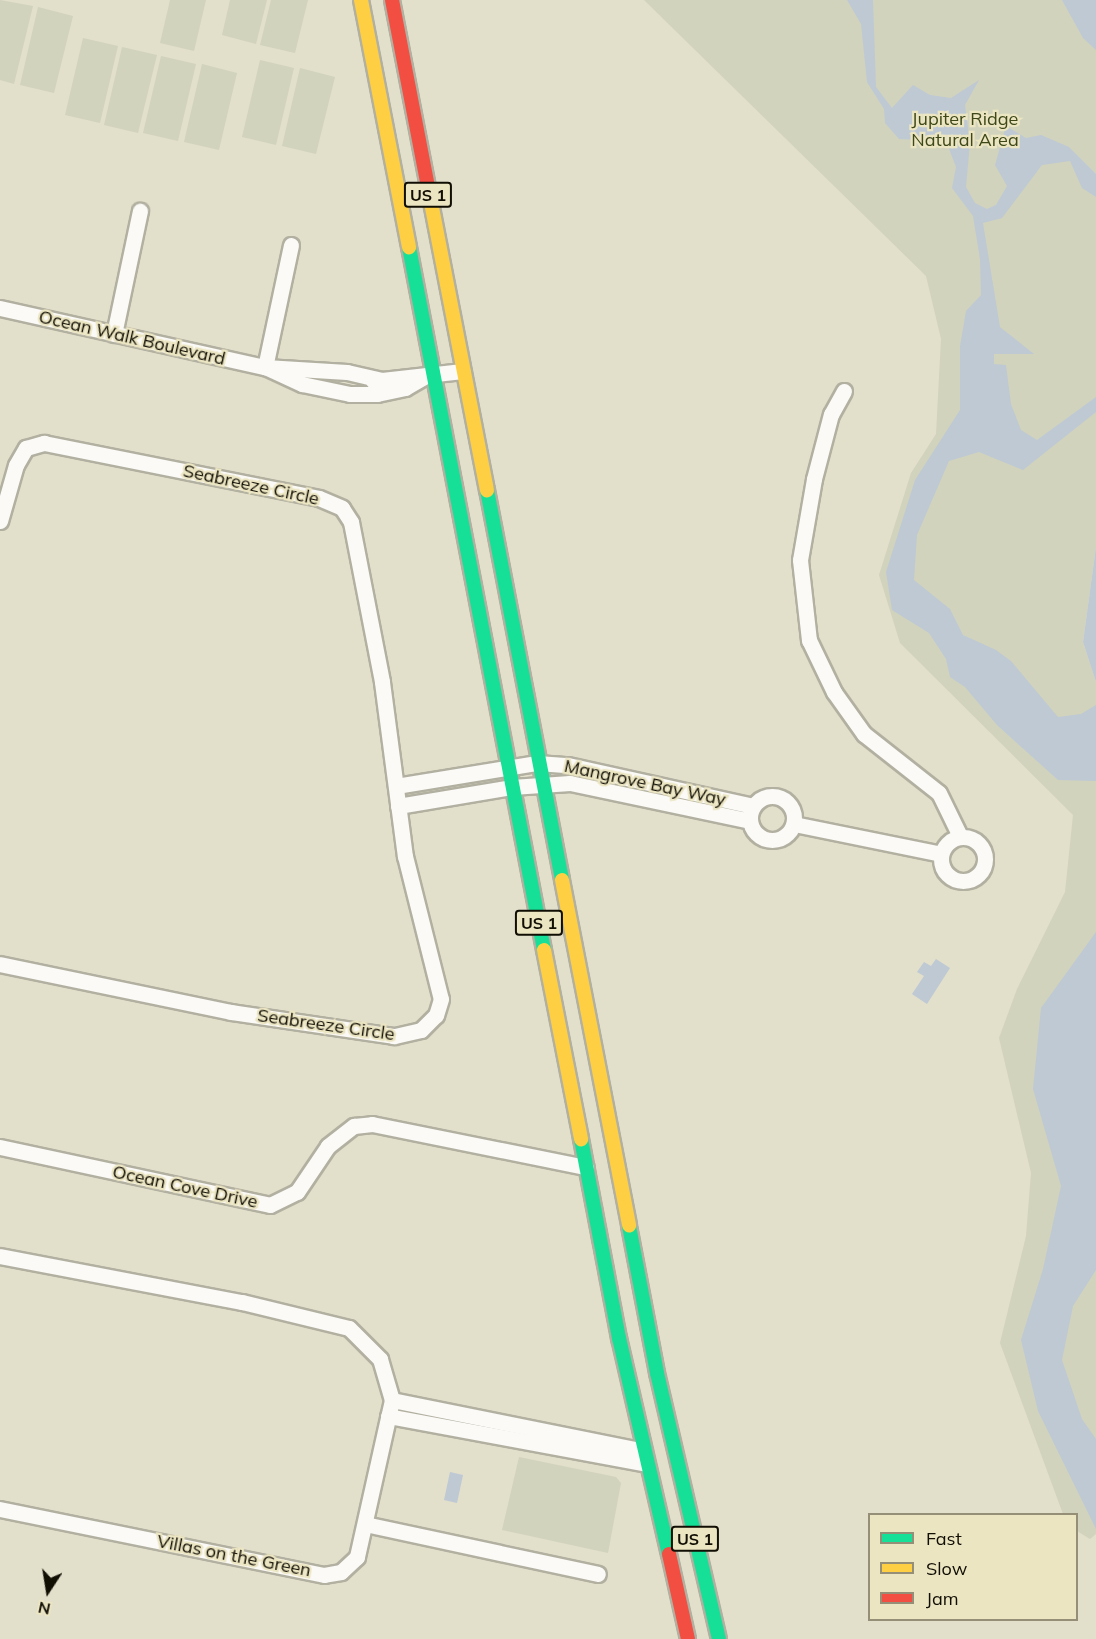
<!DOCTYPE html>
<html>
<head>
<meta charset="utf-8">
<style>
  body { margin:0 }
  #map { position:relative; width:1096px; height:1639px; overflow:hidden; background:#e2dfcb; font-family:Mulish,sans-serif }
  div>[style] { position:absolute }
  .green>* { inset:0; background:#d1d3bd }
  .water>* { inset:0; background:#bec9d4 }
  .roads { filter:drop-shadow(2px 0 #b2b0a0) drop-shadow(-2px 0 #b2b0a0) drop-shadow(0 2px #b2b0a0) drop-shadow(0 -2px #b2b0a0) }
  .street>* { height:15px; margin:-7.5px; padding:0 7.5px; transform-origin:7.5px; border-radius:7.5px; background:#fbfaf7 }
  .street>.ring { margin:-7.5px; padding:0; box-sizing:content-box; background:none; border:15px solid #fbfaf7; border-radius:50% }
  .fast>* { height:14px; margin:-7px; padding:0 7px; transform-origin:7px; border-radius:7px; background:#16e098 }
  .slow>* { height:14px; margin:-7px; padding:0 7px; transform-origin:7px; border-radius:7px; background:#ffcf43 }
  .jam>* { height:14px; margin:-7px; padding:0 7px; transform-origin:7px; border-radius:7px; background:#f24e42 }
  span { translate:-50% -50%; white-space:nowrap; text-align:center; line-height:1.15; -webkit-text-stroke:4.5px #ebe5c2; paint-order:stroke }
  .shield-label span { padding:2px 4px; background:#ebe5c2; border:2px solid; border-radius:4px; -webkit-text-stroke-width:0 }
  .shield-label { font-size:16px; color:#110e04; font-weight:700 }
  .park-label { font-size:18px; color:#3d4717 }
  .street-label { font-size:18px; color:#110e04 }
  .legend { position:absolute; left:868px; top:1513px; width:210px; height:108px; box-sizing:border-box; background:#ebe5c2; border:2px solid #948f76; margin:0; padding:8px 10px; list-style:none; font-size:18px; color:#110e04 }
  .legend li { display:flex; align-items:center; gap:12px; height:30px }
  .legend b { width:30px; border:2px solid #948f76 }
  .north { position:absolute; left:18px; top:1561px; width:60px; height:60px; -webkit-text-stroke:4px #ebe5c2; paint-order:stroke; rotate:192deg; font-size:16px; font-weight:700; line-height:24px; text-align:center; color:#110e04 }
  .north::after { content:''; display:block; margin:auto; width:21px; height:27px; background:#110e04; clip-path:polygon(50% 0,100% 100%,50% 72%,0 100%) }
</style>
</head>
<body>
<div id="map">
  <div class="green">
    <div style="clip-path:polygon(0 0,33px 6px,14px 84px,0 80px)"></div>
    <div style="clip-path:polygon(170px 0,206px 0,194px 51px,160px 43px)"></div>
    <div style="clip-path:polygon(230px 0,267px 0,256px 44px,222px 35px)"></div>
    <div style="clip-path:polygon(271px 0,308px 0,295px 53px,260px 45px)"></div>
    <div style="clip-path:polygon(644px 0,1096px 0,1096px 547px,1083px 642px,1096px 682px,1096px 1534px,1090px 1539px,1077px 1531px,1076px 1514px,1063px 1514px,1000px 1343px,1026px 1236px,1031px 1173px,999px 1038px,1017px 989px,1065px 892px,1073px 815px,900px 643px,879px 575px,911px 473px,936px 434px,941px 339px,926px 276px)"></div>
    <div style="clip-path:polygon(38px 7px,73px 16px,54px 93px,20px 85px)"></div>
    <div style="clip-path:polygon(83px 38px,118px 46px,100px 123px,65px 115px)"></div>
    <div style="clip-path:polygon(122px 47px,157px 55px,138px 133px,104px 125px)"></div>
    <div style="clip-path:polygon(161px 56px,196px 64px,178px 141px,143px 133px)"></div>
    <div style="clip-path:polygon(260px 60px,294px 68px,276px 145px,242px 137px)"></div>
    <div style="clip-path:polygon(202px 64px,237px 73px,219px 150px,184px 142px)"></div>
    <div style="clip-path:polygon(300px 68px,335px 77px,316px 154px,282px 146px)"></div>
    <div style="clip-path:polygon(519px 1457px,616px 1477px,621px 1483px,608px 1553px,502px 1530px)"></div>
  </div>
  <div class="water">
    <div style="clip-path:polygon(847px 0,873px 0,876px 87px,892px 108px,913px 85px,930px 95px,951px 98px,979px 80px,965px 105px,970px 143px,966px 187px,975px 203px,987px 209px,996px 205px,1007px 186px,995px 165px,1006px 126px,1026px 138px,1041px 135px,1069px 147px,1096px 174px,1096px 197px,1082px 188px,1070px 161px,1042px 165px,1002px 218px,983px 223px,1000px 327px,1034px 354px,994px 354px,994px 364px,1006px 365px,1011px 404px,1021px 430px,1037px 440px,1096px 397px,1096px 412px,1023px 470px,979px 452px,949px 461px,917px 535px,914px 580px,950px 609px,963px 635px,996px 650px,1011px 661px,1058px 717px,1081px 714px,1096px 705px,1096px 781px,1058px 780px,997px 725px,965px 687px,950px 677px,946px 659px,929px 633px,892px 610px,886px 572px,915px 480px,960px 410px,960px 346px,966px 311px,981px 295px,980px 259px,973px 216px,952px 188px,956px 167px,946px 141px,899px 139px,885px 123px,884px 109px,867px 82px,861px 24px)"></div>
    <div style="clip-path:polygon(1062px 0,1096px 0,1096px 50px,1083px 38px)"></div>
    <div style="clip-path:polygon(1096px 547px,1096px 682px,1083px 642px)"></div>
    <div style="clip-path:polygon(1096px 932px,1096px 1270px,1073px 1306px,1062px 1360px,1082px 1419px,1096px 1439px,1096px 1529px,1038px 1411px,1021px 1340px,1043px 1269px,1061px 1186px,1033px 1089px,1041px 1008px)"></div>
    <div style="clip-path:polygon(936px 959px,950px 968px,927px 1004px,912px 994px,924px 976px,917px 972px,924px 962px,931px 966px)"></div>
    <div style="clip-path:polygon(450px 1472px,463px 1475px,457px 1503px,444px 1500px)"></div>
  </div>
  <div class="roads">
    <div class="street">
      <div style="left:291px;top:245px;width:125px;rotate:102deg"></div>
      <div style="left:265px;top:367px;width:82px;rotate:3.5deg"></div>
      <div style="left:347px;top:372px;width:36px;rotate:13deg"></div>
      <div style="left:0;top:308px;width:271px;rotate:12.6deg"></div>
      <div style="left:265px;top:367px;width:41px;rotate:24.7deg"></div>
      <div style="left:302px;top:384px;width:49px;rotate:11.8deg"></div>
      <div style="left:350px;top:394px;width:27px"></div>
      <div style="left:377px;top:394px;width:29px;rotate:-12deg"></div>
      <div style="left:405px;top:388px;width:32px;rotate:-30deg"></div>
      <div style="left:114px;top:334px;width:126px;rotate:-78.1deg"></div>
      <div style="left:373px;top:381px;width:90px;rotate:-6.4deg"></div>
      <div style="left:844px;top:391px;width:26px;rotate:119deg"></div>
      <div style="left:831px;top:414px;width:67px;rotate:104.7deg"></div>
      <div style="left:814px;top:479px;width:82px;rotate:99.8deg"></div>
      <div style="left:800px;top:560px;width:81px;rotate:83.6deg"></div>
      <div style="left:809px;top:640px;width:58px;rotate:64.3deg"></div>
      <div style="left:834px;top:692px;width:52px;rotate:54.5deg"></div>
      <div style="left:864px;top:734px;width:95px;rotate:38.2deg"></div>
      <div style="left:939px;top:793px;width:48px;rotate:64deg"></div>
      <div style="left:0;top:521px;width:58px;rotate:-74.1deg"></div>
      <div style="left:16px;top:465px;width:20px;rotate:-60deg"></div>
      <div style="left:26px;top:448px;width:19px;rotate:-16deg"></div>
      <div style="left:44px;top:443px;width:280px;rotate:11.3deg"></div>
      <div style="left:319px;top:498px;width:25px;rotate:23deg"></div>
      <div style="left:342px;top:508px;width:17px;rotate:57deg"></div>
      <div style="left:351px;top:522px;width:163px;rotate:79deg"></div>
      <div style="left:382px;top:682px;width:176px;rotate:82.5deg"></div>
      <div style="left:405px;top:856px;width:147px;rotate:75.9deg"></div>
      <div style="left:441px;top:999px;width:17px;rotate:107deg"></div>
      <div style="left:436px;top:1015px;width:21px;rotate:135deg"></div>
      <div style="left:421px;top:1030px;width:28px;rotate:167deg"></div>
      <div style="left:394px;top:1036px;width:165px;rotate:-171.6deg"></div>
      <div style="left:231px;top:1012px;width:236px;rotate:-168.3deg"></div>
      <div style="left:396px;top:786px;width:143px;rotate:-9.3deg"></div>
      <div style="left:537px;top:763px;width:31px;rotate:4deg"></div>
      <div style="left:568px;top:765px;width:189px;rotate:12.5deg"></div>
      <div class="ring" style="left:750px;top:796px;width:29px;height:29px"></div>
      <div style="left:398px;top:806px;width:116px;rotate:-9.5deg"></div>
      <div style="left:512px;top:787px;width:58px;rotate:-3.9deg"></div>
      <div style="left:570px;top:783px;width:184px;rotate:11.9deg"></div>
      <div style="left:794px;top:824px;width:150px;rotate:11.5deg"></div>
      <div class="ring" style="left:941px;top:837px;width:29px;height:29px"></div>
      <div style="left:0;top:1147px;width:276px;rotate:12.1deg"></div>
      <div style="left:270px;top:1205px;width:30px;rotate:-26deg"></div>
      <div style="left:297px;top:1192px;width:55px;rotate:-56deg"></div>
      <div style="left:328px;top:1146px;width:33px;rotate:-38deg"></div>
      <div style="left:354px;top:1126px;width:18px;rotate:-6deg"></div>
      <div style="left:372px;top:1124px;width:218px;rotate:11.4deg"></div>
      <div style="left:0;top:1256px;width:246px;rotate:10.8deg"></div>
      <div style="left:242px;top:1302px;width:110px;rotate:13.7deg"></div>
      <div style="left:349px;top:1328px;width:44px;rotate:45deg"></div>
      <div style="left:380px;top:1359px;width:43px;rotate:73.7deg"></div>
      <div style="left:392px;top:1400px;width:161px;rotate:102.6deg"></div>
      <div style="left:357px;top:1557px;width:22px;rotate:137deg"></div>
      <div style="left:341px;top:1572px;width:17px;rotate:170deg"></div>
      <div style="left:324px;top:1575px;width:331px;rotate:-168.5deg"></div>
      <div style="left:392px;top:1400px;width:257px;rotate:11.4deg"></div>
      <div style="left:388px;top:1416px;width:263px;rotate:10.5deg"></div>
      <div style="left:365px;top:1524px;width:238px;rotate:12.1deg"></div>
    </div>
    <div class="fast">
      <div style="left:409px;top:247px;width:716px;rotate:79.13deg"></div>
      <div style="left:487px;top:490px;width:397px;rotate:79.1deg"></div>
      <div style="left:581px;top:1139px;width:203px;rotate:79.2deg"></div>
      <div style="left:619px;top:1338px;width:222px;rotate:77deg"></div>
      <div style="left:629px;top:1226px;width:150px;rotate:79.2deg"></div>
      <div style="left:657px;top:1373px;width:273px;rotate:76.9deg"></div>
    </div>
    <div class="slow">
      <div style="left:361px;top:0;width:252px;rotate:79deg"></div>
      <div style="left:429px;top:192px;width:304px;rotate:79deg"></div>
      <div style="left:562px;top:880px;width:352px;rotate:79deg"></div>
      <div style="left:544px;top:950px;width:193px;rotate:78.9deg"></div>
    </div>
    <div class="jam">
      <div style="left:392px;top:0;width:196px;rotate:79.1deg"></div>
      <div style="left:669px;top:1554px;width:87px;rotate:77.4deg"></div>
    </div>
  </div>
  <div class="shield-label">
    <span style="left:428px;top:195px">US 1</span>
    <span style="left:539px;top:923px">US 1</span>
    <span style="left:695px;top:1539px">US 1</span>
  </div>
  <div class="park-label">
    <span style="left:965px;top:130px">Jupiter Ridge<br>Natural Area</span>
  </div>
  <div class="street-label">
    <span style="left:132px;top:338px;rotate:13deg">Ocean Walk Boulevard</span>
    <span style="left:251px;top:485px;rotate:12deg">Seabreeze Circle</span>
    <span style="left:645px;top:783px;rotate:12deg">Mangrove Bay Way</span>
    <span style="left:326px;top:1025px;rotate:8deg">Seabreeze Circle</span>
    <span style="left:185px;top:1187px;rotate:12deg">Ocean Cove Drive</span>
    <span style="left:234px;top:1556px;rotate:11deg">Villas on the Green</span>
  </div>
  <ul class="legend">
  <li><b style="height:8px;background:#16e098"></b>Fast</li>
  <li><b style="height:8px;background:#ffcf43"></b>Slow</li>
  <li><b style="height:8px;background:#f24e42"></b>Jam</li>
  </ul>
  <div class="north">N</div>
</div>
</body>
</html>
